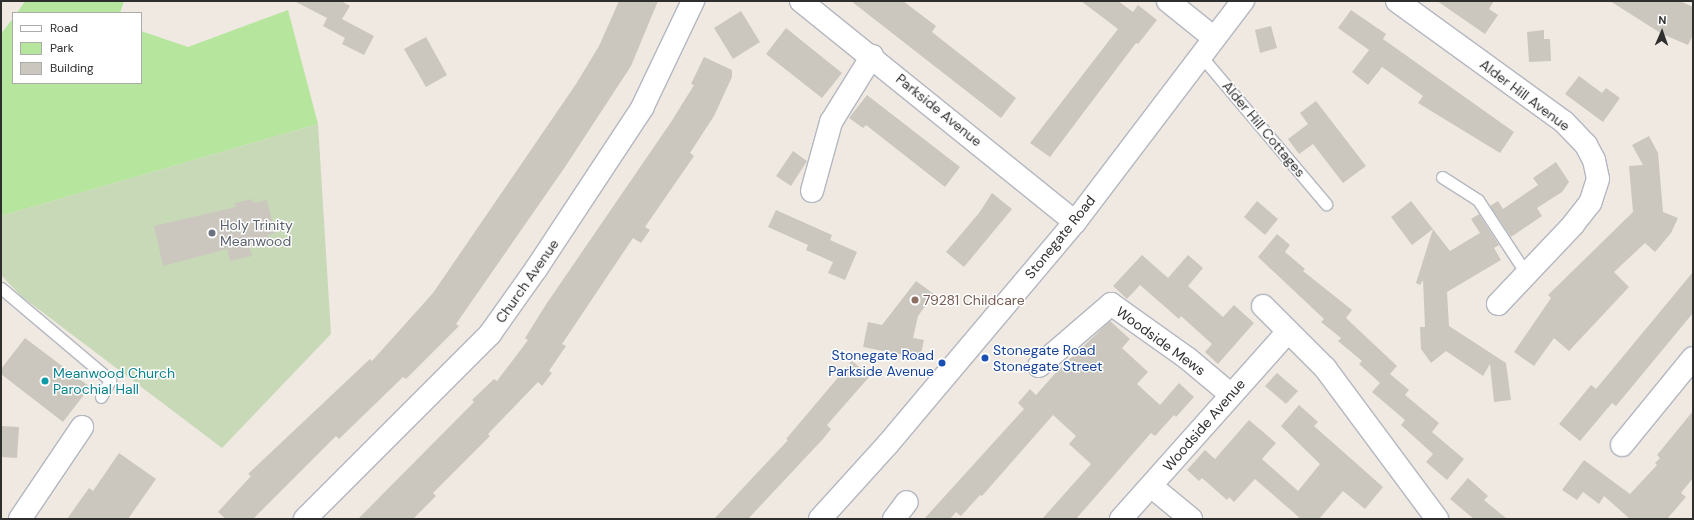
<!DOCTYPE html>
<html>
<head>
<meta charset="utf-8">
<style>
  body { margin:0 }
  #map { position:relative; width:1694px; height:520px; overflow:hidden; background:#efe9e1; font-family:"DM Sans",sans-serif }
  div>[style] { position:absolute }
  .green>* { inset:0; background:#b6e59e }
  .cemetery>* { inset:0; background:#c8d9b8 }
  .building>* { inset:0; background:#cbc7bf }
  .roads { filter:drop-shadow(1px 0 #b4b7c1) drop-shadow(-1px 0 #b4b7c1) drop-shadow(0 1px #b4b7c1) drop-shadow(0 -1px #b4b7c1) }
  .lane>* { height:11px; margin:-5.5px; padding:0 5.5px; transform-origin:5.5px; border-radius:5.5px; background:#fff }
  .street>* { height:22px; margin:-11px; padding:0 11px; transform-origin:11px; border-radius:11px; background:#fff }
  .secondary>* { height:22px; margin:-11px; padding:0 11px; transform-origin:11px; border-radius:11px; background:#fff }
  .dots>* { width:11px; height:11px; translate:-50% -50%; box-sizing:border-box; border:2px solid #fff; border-radius:50% }
  span { translate:-50% -50%; white-space:nowrap; text-align:center; line-height:1.15; -webkit-text-stroke:3px #fff; paint-order:stroke }
  .street-label { font-size:14px; color:#2e2e2e }
  .worship-label { font-size:14px; color:#5b616d }
  .left { translate:0 -50%; text-align:left }
  .education-label { font-size:14px; color:#785e54 }
  .transit-label { font-size:14px; color:#164399 }
  .right { translate:-100% -50%; text-align:right }
  .culture-label { font-size:14px; color:#0d838f }
  .frame { position:absolute; inset:0; border:2px solid #2e2e2e; pointer-events:none }
  .legend { position:absolute; left:12px; top:12px; width:130px; height:72px; box-sizing:border-box; background:#fff; border:1px solid #ababab; margin:0; padding:5px 7px; list-style:none; font-size:12px; color:#2e2e2e }
  .legend li { display:flex; align-items:center; gap:8px; height:20px }
  .legend b { width:20px; border:1px solid #ababab }
  .north { position:absolute; left:1642px; top:12px; width:40px; height:40px; -webkit-text-stroke:3px #fff; paint-order:stroke; rotate:2deg; font-size:11px; font-weight:700; line-height:16px; text-align:center; color:#2e2e2e }
  .north::after { content:''; display:block; margin:auto; width:14px; height:18px; background:#2e2e2e; clip-path:polygon(50% 0,100% 100%,50% 72%,0 100%) }
</style>
</head>
<body>
<div id="map">
  <div class="green">
    <div style="clip-path:polygon(25px 1px,124px 1px,120px 13px,17px 13px)"></div>
    <div style="clip-path:polygon(288px 10px,318px 124px,1px 216px,1px 34px,13px 18px,13px 83px,141px 83px,141px 31px,188px 47px)"></div>
  </div>
  <div class="cemetery">
    <div style="clip-path:polygon(318px 124px,331px 334px,222px 448px,21px 296px,1px 275px,1px 216px)"></div>
  </div>
  <div class="building">
    <div style="clip-path:polygon(294px 1px,341px 1px,350px 6px,342px 19px,374px 36px,364px 55px,342px 44px,345px 38px,323px 26px,327px 18px)"></div>
    <div style="clip-path:polygon(619px 1px,658px 1px,631px 66px,565px 167px,456px 324px,459px 326px,406px 379px,403px 377px,339px 439px,336px 436px,253px 519px,226px 519px,218px 512px,251px 476px,248px 474px,370px 359px,372px 361px,433px 293px,576px 84px,599px 46px)"></div>
    <div style="clip-path:polygon(851px 1px,903px 1px,936px 26px,932px 32px,1016px 98px,1001px 118px)"></div>
    <div style="clip-path:polygon(1081px 1px,1118px 1px,1133px 12px,1138px 5px,1157px 20px,1138px 44px,1136px 43px,1050px 157px,1030px 143px,1118px 29px)"></div>
    <div style="clip-path:polygon(1437px 1px,1494px 1px,1489px 9px,1498px 15px,1485px 34px)"></div>
    <div style="clip-path:polygon(1610px 1px,1680px 1px,1693px 7px,1693px 35px,1688px 45px,1662px 34px)"></div>
    <div style="clip-path:polygon(1351px 10px,1386px 34px,1383px 39px,1514px 132px,1500px 153px,1418px 103px,1423px 96px,1382px 67px,1368px 85px,1352px 72px,1369px 50px,1338px 28px)"></div>
    <div style="clip-path:polygon(741px 11px,760px 42px,733px 59px,714px 28px)"></div>
    <div style="clip-path:polygon(1271px 26px,1277px 48px,1260px 53px,1255px 30px)"></div>
    <div style="clip-path:polygon(786px 28px,842px 73px,822px 98px,766px 54px)"></div>
    <div style="clip-path:polygon(1544px 30px,1544px 39px,1550px 39px,1551px 61px,1529px 62px,1527px 32px)"></div>
    <div style="clip-path:polygon(426px 37px,447px 75px,426px 87px,404px 49px)"></div>
    <div style="clip-path:polygon(704px 57px,732px 70px,732px 77px,714px 116px,690px 153px,694px 156px,645px 227px,650px 230px,641px 243px,633px 238px,562px 344px,566px 346px,549px 371px,552px 373px,542px 386px,538px 382px,488px 434px,490px 436px,433px 493px,436px 496px,413px 519px,358px 519px,474px 402px,472px 400px,494px 379px,497px 381px,528px 340px,525px 338px,547px 303px,671px 122px,694px 85px,691px 84px)"></div>
    <div style="clip-path:polygon(1579px 76px,1602px 93px,1606px 88px,1620px 98px,1603px 122px,1565px 94px)"></div>
    <div style="clip-path:polygon(867px 95px,960px 167px,945px 187px,866px 125px,863px 128px,849px 118px)"></div>
    <div style="clip-path:polygon(1316px 101px,1366px 166px,1343px 183px,1313px 144px,1299px 154px,1288px 139px,1308px 124px,1300px 113px)"></div>
    <div style="clip-path:polygon(1649px 136px,1658px 153px,1663px 212px,1678px 218px,1671px 233px,1655px 252px,1645px 243px,1614px 272px,1629px 287px,1569px 351px,1554px 338px,1534px 366px,1514px 352px,1551px 298px,1548px 295px,1633px 212px,1629px 166px,1643px 165px,1632px 145px)"></div>
    <div style="clip-path:polygon(793px 151px,807px 161px,791px 186px,776px 176px)"></div>
    <div style="clip-path:polygon(1556px 162px,1569px 182px,1562px 192px,1537px 208px,1542px 216px,1511px 237px,1490px 206px,1498px 201px,1503px 209px,1538px 185px,1533px 178px)"></div>
    <div style="clip-path:polygon(992px 193px,1012px 209px,964px 267px,946px 252px,979px 213px)"></div>
    <div style="clip-path:polygon(252px 199px,253px 203px,267px 200px,275px 233px,268px 235px,269px 239px,249px 243px,252px 256px,230px 261px,227px 249px,163px 266px,154px 226px,236px 207px,235px 203px)"></div>
    <div style="clip-path:polygon(1257px 201px,1278px 219px,1265px 235px,1244px 217px)"></div>
    <div style="clip-path:polygon(1411px 201px,1450px 251px,1480px 233px,1471px 219px,1479px 214px,1499px 245px,1494px 248px,1501px 260px,1447px 292px,1449px 326px,1506px 363px,1511px 400px,1494px 402px,1490px 364px,1483px 376px,1446px 351px,1431px 363px,1421px 349px,1420px 327px,1425px 327px,1423px 280px,1420px 285px,1416px 283px,1433px 229px,1412px 245px,1391px 217px)"></div>
    <div style="clip-path:polygon(776px 210px,832px 235px,830px 240px,857px 252px,845px 280px,828px 273px,833px 262px,806px 250px,808px 245px,768px 227px)"></div>
    <div style="clip-path:polygon(1277px 234px,1290px 245px,1285px 252px,1305px 269px,1303px 271px,1352px 310px,1346px 318px,1397px 366px,1390px 374px,1409px 390px,1405px 395px,1439px 423px,1432px 432px,1464px 459px,1447px 480px,1426px 462px,1433px 454px,1401px 425px,1405px 420px,1372px 392px,1380px 383px,1359px 364px,1362px 361px,1338px 341px,1341px 338px,1321px 322px,1324px 319px,1258px 257px)"></div>
    <div style="clip-path:polygon(1142px 255px,1168px 278px,1188px 255px,1203px 268px,1188px 286px,1223px 317px,1234px 305px,1254px 323px,1218px 364px,1205px 352px,1212px 344px,1181px 316px,1179px 319px,1140px 285px,1127px 299px,1113px 286px)"></div>
    <div style="clip-path:polygon(1693px 272px,1693px 313px,1616px 406px,1612px 403px,1580px 441px,1559px 424px,1591px 385px,1596px 389px)"></div>
    <div style="clip-path:polygon(916px 281px,934px 294px,918px 316px,913px 338px,924px 340px,920px 358px,863px 347px,868px 322px,882px 325px)"></div>
    <div style="clip-path:polygon(1110px 321px,1130px 339px,1122px 348px,1148px 372px,1137px 384px,1160px 405px,1179px 383px,1194px 397px,1176px 417px,1174px 415px,1155px 436px,1151px 433px,1076px 519px,1042px 519px,1091px 464px,1069px 444px,1076px 436px,1053px 415px,982px 496px,980px 495px,961px 516px,956px 512px,950px 519px,924px 519px,1024px 409px,1018px 403px,1030px 389px,1036px 395px,1059px 369px)"></div>
    <div style="clip-path:polygon(25px 338px,90px 387px,63px 422px,1px 374px,1px 369px)"></div>
    <div style="clip-path:polygon(852px 361px,870px 376px,827px 425px,831px 429px,823px 439px,748px 519px,714px 519px,788px 440px,786px 439px)"></div>
    <div style="clip-path:polygon(1277px 373px,1298px 391px,1286px 404px,1265px 386px)"></div>
    <div style="clip-path:polygon(1299px 405px,1318px 422px,1314px 426px,1383px 487px,1365px 509px,1343px 491px,1319px 519px,1301px 519px,1255px 479px,1234px 502px,1229px 497px,1227px 500px,1202px 478px,1199px 481px,1187px 470px,1205px 450px,1215px 459px,1249px 420px,1276px 443px,1262px 459px,1298px 491px,1320px 464px,1281px 426px)"></div>
    <div style="clip-path:polygon(1693px 411px,1693px 478px,1681px 493px,1686px 497px,1667px 519px,1630px 519px,1604px 496px,1599px 504px,1583px 492px,1577px 500px,1562px 490px,1584px 460px,1630px 494px,1657px 465px,1655px 463px,1660px 458px,1657px 455px)"></div>
    <div style="clip-path:polygon(1px 426px,19px 427px,17px 458px,1px 457px)"></div>
    <div style="clip-path:polygon(119px 453px,156px 479px,128px 519px,67px 519px,89px 488px,93px 491px)"></div>
    <div style="clip-path:polygon(1468px 478px,1488px 496px,1484px 500px,1507px 519px,1474px 519px,1450px 499px)"></div>
  </div>
  <div class="roads">
    <div class="lane">
      <div style="left:1201px;top:56px;width:194px;rotate:49.8deg"></div>
      <div style="left:1442px;top:177px;width:43px;rotate:32.6deg"></div>
      <div style="left:1478px;top:200px;width:90px;rotate:56.8deg"></div>
      <div style="left:1px;top:288px;width:143px;rotate:40.2deg"></div>
      <div style="left:110px;top:380px;width:19px;rotate:118deg"></div>
    </div>
    <div class="street">
      <div style="left:801px;top:1px;width:352px;rotate:38.9deg"></div>
      <div style="left:1168px;top:1px;width:59px;rotate:38.8deg"></div>
      <div style="left:1397px;top:1px;width:206px;rotate:35.9deg"></div>
      <div style="left:1564px;top:122px;width:32px;rotate:46deg"></div>
      <div style="left:1586px;top:145px;width:17px;rotate:62deg"></div>
      <div style="left:1594px;top:160px;width:19px;rotate:78deg"></div>
      <div style="left:1598px;top:179px;width:25px;rotate:108deg"></div>
      <div style="left:1590px;top:203px;width:28px;rotate:128deg"></div>
      <div style="left:1573px;top:225px;width:109px;rotate:133.5deg"></div>
      <div style="left:812px;top:191px;width:72px;rotate:-74.6deg"></div>
      <div style="left:831px;top:122px;width:78px;rotate:-58.2deg"></div>
      <div style="left:1263px;top:306px;width:88px;rotate:45deg"></div>
      <div style="left:1325px;top:368px;width:188px;rotate:53.4deg"></div>
      <div style="left:1039px;top:366px;width:95px;rotate:-40.7deg"></div>
      <div style="left:1111px;top:304px;width:93px;rotate:35.4deg"></div>
      <div style="left:1187px;top:358px;width:56px;rotate:39.9deg"></div>
      <div style="left:1622px;top:445px;width:112px;rotate:-50.8deg"></div>
      <div style="left:1151px;top:486px;width:52px;rotate:39.5deg"></div>
      <div style="left:20px;top:519px;width:111px;rotate:-56deg"></div>
      <div style="left:305px;top:519px;width:262px;rotate:-45deg"></div>
      <div style="left:490px;top:334px;width:80px;rotate:-54.7deg"></div>
      <div style="left:536px;top:269px;width:193px;rotate:-56.6deg"></div>
      <div style="left:642px;top:108px;width:119px;rotate:-64.5deg"></div>
      <div style="left:894px;top:519px;width:21px;rotate:-53deg"></div>
      <div style="left:1121px;top:519px;width:249px;rotate:-48.3deg"></div>
    </div>
    <div class="secondary">
      <div style="left:820px;top:519px;width:101px;rotate:-47.8deg"></div>
      <div style="left:888px;top:444px;width:290px;rotate:-49.9deg"></div>
      <div style="left:1075px;top:222px;width:278px;rotate:-52.8deg"></div>
    </div>
  </div>
  <div class="dots">
    <div style="left:212px;top:233px;background:#6b7280"></div>
    <div style="left:915px;top:300px;background:#8d6e63"></div>
    <div style="left:985px;top:358px;background:#1a4fb4"></div>
    <div style="left:942px;top:363px;background:#1a4fb4"></div>
    <div style="left:45px;top:381px;background:#0f9aa8"></div>
  </div>
  <div class="street-label">
    <span style="left:1525px;top:95px;rotate:37deg">Alder Hill Avenue</span>
    <span style="left:939px;top:110px;rotate:39deg">Parkside Avenue</span>
    <span style="left:1264px;top:129px;rotate:50deg">Alder Hill Cottages</span>
    <span style="left:1060px;top:237px;rotate:-51deg">Stonegate Road</span>
    <span style="left:527px;top:281px;rotate:-55deg">Church Avenue</span>
    <span style="left:1161px;top:341px;rotate:36deg">Woodside Mews</span>
    <span style="left:1204px;top:425px;rotate:-49deg">Woodside Avenue</span>
  </div>
  <div class="worship-label">
    <span class="left" style="left:220px;top:233px">Holy Trinity<br>Meanwood</span>
  </div>
  <div class="education-label">
    <span class="left" style="left:923px;top:300px">79281 Childcare</span>
  </div>
  <div class="transit-label">
    <span class="left" style="left:993px;top:358px">Stonegate Road<br>Stonegate Street</span>
    <span class="right" style="left:934px;top:363px">Stonegate Road<br>Parkside Avenue</span>
  </div>
  <div class="culture-label">
    <span class="left" style="left:53px;top:381px">Meanwood Church<br>Parochial Hall</span>
  </div>
  <div class="frame"></div>
  <ul class="legend">
  <li><b style="height:5px;background:#fff"></b>Road</li>
  <li><b style="height:11px;background:#b6e59e"></b>Park</li>
  <li><b style="height:11px;background:#cbc7bf"></b>Building</li>
  </ul>
  <div class="north">N</div>
</div>
</body>
</html>
